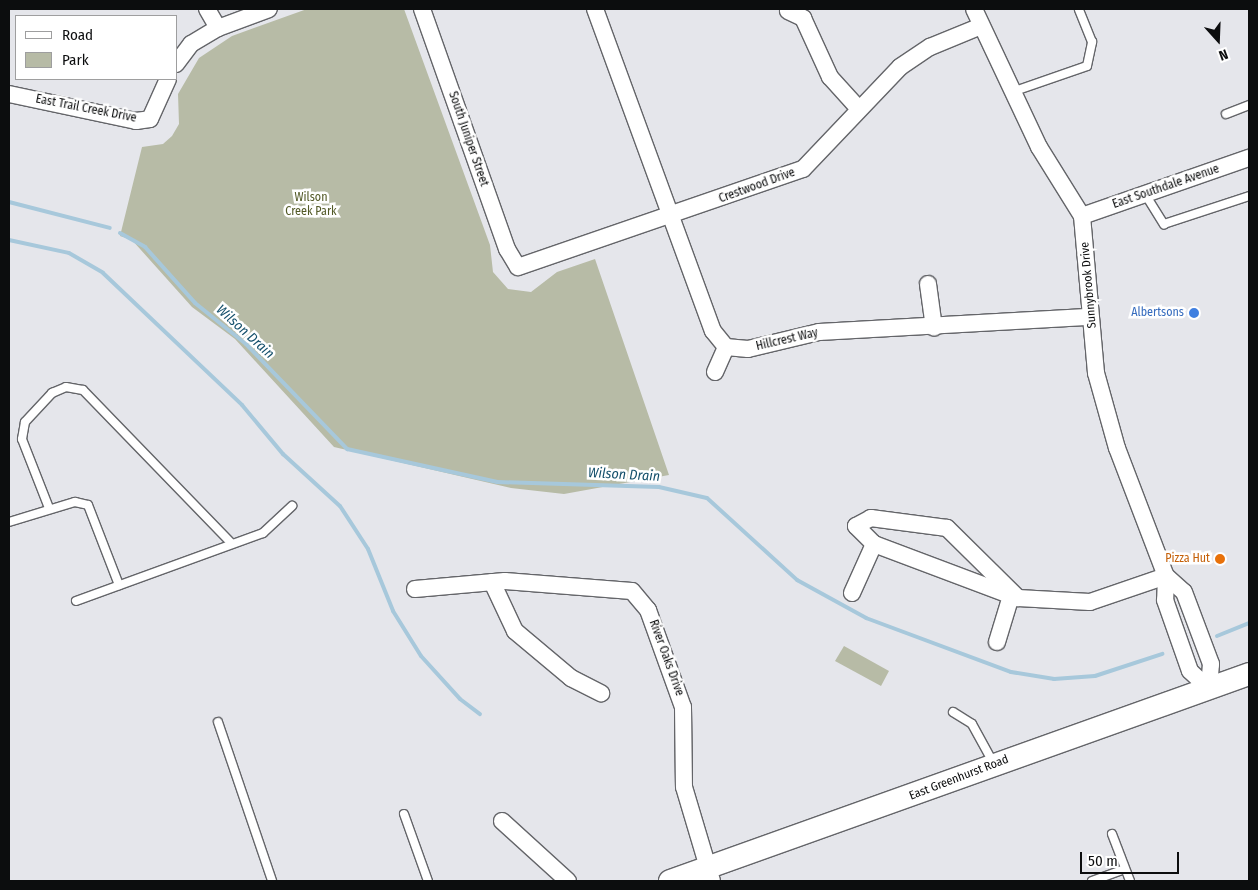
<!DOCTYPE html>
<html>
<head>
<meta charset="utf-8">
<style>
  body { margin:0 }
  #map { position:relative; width:1258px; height:890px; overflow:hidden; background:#e5e6eb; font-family:"Fira Sans Condensed",sans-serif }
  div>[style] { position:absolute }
  .green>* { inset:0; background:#b7bba6 }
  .stream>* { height:4px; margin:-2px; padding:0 2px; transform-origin:2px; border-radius:2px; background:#a7c8db }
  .roads { filter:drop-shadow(1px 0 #646569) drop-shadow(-1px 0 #646569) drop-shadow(0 1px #646569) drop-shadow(0 -1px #646569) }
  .service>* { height:8px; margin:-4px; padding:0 4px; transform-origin:4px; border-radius:4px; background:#fff }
  .minor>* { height:16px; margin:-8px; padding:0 8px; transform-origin:8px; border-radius:8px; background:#fff }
  .secondary>* { height:22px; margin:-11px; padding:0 11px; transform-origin:11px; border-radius:11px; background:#fff }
  .dots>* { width:14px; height:14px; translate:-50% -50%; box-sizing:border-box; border:2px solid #fff; border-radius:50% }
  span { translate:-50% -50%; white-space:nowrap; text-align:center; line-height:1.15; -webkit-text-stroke:5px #fff; paint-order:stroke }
  .street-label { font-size:12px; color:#0c0d0e }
  .park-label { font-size:12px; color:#525926 }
  .shop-label { font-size:12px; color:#366cbe }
  .right { translate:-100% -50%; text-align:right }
  .food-label { font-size:12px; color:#c56008 }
  .water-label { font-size:14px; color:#15506c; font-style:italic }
  .frame { position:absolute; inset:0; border:10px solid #0c0d0e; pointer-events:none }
  .legend { position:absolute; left:15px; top:15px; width:162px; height:65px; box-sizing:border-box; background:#fff; border:1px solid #9e9e9f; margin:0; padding:6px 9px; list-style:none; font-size:15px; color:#0c0d0e }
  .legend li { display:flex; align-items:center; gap:10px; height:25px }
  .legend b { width:25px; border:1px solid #9e9e9f }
  .north { position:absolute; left:1193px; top:15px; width:50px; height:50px; -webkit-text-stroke:4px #fff; paint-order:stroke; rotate:160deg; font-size:14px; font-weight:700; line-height:20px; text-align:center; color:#0c0d0e }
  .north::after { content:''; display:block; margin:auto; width:18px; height:22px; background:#0c0d0e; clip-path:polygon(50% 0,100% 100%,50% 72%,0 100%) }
  .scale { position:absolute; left:1080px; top:852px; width:99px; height:22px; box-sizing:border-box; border:2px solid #0c0d0e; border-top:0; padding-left:6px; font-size:15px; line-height:18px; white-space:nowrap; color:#0c0d0e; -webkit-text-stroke:4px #fff; paint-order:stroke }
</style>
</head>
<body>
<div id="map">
  <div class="green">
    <div style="clip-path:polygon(307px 9px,404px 9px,490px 245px,493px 272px,508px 289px,531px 292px,557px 272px,595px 259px,669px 475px,564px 494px,511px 488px,334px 447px,235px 339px,192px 307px,132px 240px,120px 236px,142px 147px,163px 144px,172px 136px,179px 124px,178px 94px,199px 58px,232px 36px)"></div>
    <div style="clip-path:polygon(844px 646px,889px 671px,881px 686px,835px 661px)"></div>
  </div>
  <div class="stream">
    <div style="left:9px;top:202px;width:104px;rotate:14.4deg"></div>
    <div style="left:120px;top:233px;width:29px;rotate:29deg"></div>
    <div style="left:145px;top:247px;width:75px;rotate:48.2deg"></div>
    <div style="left:195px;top:303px;width:65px;rotate:38.8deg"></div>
    <div style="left:246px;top:344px;width:146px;rotate:46.1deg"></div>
    <div style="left:347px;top:449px;width:154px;rotate:12.4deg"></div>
    <div style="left:497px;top:482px;width:162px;rotate:1.8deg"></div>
    <div style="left:659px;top:487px;width:49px;rotate:12.9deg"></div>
    <div style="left:707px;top:498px;width:122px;rotate:42.3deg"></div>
    <div style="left:797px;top:580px;width:79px;rotate:28.8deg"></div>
    <div style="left:866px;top:618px;width:155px;rotate:20.4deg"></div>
    <div style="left:1011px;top:672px;width:44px;rotate:9.2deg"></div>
    <div style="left:1054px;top:679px;width:41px;rotate:-4.2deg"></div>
    <div style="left:1095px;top:676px;width:71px;rotate:-18.2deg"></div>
    <div style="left:9px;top:240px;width:61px;rotate:12.2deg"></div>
    <div style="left:69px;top:253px;width:39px;rotate:30deg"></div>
    <div style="left:103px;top:273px;width:192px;rotate:43.5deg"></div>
    <div style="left:242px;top:405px;width:64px;rotate:50.1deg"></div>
    <div style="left:283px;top:454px;width:77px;rotate:42.4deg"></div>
    <div style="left:340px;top:506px;width:51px;rotate:56.9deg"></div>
    <div style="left:368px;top:549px;width:67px;rotate:68deg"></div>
    <div style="left:393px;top:611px;width:53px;rotate:58.1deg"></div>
    <div style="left:421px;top:656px;width:58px;rotate:47.8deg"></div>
    <div style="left:460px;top:699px;width:25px;rotate:37deg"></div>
    <div style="left:1217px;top:636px;width:35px;rotate:-22deg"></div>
  </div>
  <div class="roads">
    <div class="service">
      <div style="left:1012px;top:92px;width:79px;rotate:-19.1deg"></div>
      <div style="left:1087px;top:66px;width:25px;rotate:-78deg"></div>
      <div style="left:1092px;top:42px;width:35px;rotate:-112deg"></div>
      <div style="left:1226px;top:114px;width:25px;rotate:-21deg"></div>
      <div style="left:1145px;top:194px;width:36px;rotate:58deg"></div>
      <div style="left:1164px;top:224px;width:89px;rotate:-18.2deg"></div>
      <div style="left:49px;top:508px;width:74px;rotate:-111.4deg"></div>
      <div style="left:22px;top:439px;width:17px;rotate:-80deg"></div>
      <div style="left:25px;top:422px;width:40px;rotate:-47deg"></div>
      <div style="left:52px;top:393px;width:15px;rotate:-23deg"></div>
      <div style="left:66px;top:387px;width:17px;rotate:10deg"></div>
      <div style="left:83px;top:390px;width:214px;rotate:45.9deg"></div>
      <div style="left:9px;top:522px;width:69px;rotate:-16.9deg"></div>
      <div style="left:75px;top:502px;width:13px;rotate:13deg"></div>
      <div style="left:88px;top:505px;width:86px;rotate:68.8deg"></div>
      <div style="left:76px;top:601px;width:199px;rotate:-20deg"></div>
      <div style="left:263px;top:533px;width:40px;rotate:-43deg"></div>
      <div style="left:953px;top:712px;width:22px;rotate:32deg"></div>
      <div style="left:972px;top:724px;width:46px;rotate:61.2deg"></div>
      <div style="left:218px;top:722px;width:168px;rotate:71.2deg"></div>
      <div style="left:404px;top:814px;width:71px;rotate:70.3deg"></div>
      <div style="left:1112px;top:834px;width:50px;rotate:69deg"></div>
      <div style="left:1092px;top:881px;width:35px;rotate:-20deg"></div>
    </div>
    <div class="minor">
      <div style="left:207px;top:9px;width:22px;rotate:60deg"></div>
      <div style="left:422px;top:9px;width:255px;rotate:70.5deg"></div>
      <div style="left:507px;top:249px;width:21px;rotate:59deg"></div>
      <div style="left:518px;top:267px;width:301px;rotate:-19deg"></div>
      <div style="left:803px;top:169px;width:141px;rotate:-46.4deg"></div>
      <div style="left:900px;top:67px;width:36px;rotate:-34deg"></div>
      <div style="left:930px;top:47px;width:55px;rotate:-22.4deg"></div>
      <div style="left:595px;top:9px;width:343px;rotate:69.9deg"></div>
      <div style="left:713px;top:331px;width:21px;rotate:51deg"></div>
      <div style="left:726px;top:347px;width:22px;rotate:5deg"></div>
      <div style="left:748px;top:349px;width:73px;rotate:-13.5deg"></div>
      <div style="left:819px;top:332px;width:272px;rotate:-3.2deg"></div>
      <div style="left:974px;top:9px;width:153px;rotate:64.8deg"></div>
      <div style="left:1039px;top:147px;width:81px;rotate:58.1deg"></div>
      <div style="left:1082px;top:216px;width:158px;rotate:84.9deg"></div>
      <div style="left:1096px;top:373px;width:78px;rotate:74.4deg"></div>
      <div style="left:1117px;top:448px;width:137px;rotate:69.1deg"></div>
      <div style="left:1166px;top:576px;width:24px;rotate:92deg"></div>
      <div style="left:1165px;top:600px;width:75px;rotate:70.6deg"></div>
      <div style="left:1190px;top:671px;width:26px;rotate:43deg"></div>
      <div style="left:788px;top:11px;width:17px;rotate:25deg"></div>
      <div style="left:803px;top:18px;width:65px;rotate:65.4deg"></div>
      <div style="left:830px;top:77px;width:43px;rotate:47.8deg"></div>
      <div style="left:176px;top:64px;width:25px;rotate:-53deg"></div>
      <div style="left:191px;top:44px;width:31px;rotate:-31deg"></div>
      <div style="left:218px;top:28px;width:54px;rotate:-20.4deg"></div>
      <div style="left:9px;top:94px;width:130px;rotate:12deg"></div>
      <div style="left:136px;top:121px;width:14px;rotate:-8deg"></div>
      <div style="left:150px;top:119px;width:44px;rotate:-65.8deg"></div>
      <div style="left:1082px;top:216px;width:177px;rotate:-19.2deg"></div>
      <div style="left:928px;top:284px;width:44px;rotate:82.2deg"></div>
      <div style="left:715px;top:372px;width:27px;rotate:-66deg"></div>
      <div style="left:1166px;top:576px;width:24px;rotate:42deg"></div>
      <div style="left:1184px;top:592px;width:77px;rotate:69.4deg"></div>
      <div style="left:1211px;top:664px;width:25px;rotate:95deg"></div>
      <div style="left:492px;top:582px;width:54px;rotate:64.9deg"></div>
      <div style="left:515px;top:631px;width:73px;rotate:40deg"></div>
      <div style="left:571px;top:678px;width:34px;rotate:27deg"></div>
      <div style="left:415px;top:589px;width:90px;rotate:-5.1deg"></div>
      <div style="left:505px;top:581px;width:127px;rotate:4.5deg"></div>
      <div style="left:632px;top:591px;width:25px;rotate:50deg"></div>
      <div style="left:648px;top:610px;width:103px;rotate:70.2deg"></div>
      <div style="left:683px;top:707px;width:80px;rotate:89.3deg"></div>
      <div style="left:684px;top:787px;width:98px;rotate:73.4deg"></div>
      <div style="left:852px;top:593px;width:54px;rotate:-65.8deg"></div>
      <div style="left:1018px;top:598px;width:100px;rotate:-135.4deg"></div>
      <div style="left:947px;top:528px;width:77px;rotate:-172.5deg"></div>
      <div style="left:871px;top:518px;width:17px;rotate:152deg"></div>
      <div style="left:856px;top:526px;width:25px;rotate:45deg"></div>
      <div style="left:874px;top:544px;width:154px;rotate:20.6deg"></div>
      <div style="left:1018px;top:598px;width:72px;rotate:3.2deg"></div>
      <div style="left:1090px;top:602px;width:80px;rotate:-18.9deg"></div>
      <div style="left:997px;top:642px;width:48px;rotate:-73.1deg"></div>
      <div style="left:502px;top:821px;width:89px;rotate:42.3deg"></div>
    </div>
    <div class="secondary">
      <div style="left:670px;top:881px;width:615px;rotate:-19.67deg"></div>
    </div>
  </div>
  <div class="dots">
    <div style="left:1194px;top:313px;background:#3f7fe0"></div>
    <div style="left:1220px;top:559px;background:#e8710a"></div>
  </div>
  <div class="street-label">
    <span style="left:86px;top:109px;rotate:11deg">East Trail Creek Drive</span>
    <span style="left:468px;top:139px;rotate:71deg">South Juniper Street</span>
    <span style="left:757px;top:186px;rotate:-20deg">Crestwood Drive</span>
    <span style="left:1166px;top:187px;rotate:-19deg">East Southdale Avenue</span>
    <span style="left:1089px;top:285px;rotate:-95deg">Sunnybrook Drive</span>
    <span style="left:787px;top:340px;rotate:-13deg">Hillcrest Way</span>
    <span style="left:666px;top:658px;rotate:70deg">River Oaks Drive</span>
    <span style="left:959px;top:778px;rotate:-21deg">East Greenhurst Road</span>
  </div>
  <div class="park-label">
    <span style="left:311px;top:205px">Wilson<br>Creek Park</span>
  </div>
  <div class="shop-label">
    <span class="right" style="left:1184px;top:313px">Albertsons</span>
  </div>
  <div class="food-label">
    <span class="right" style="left:1210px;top:559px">Pizza Hut</span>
  </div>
  <div class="water-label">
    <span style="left:245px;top:332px;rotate:42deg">Wilson Drain</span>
    <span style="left:624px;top:475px;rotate:3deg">Wilson Drain</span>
  </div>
  <div class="frame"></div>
  <ul class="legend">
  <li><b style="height:6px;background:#fff"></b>Road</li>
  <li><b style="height:14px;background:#b7bba6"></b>Park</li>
  </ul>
  <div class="north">N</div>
  <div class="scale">50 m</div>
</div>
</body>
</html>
